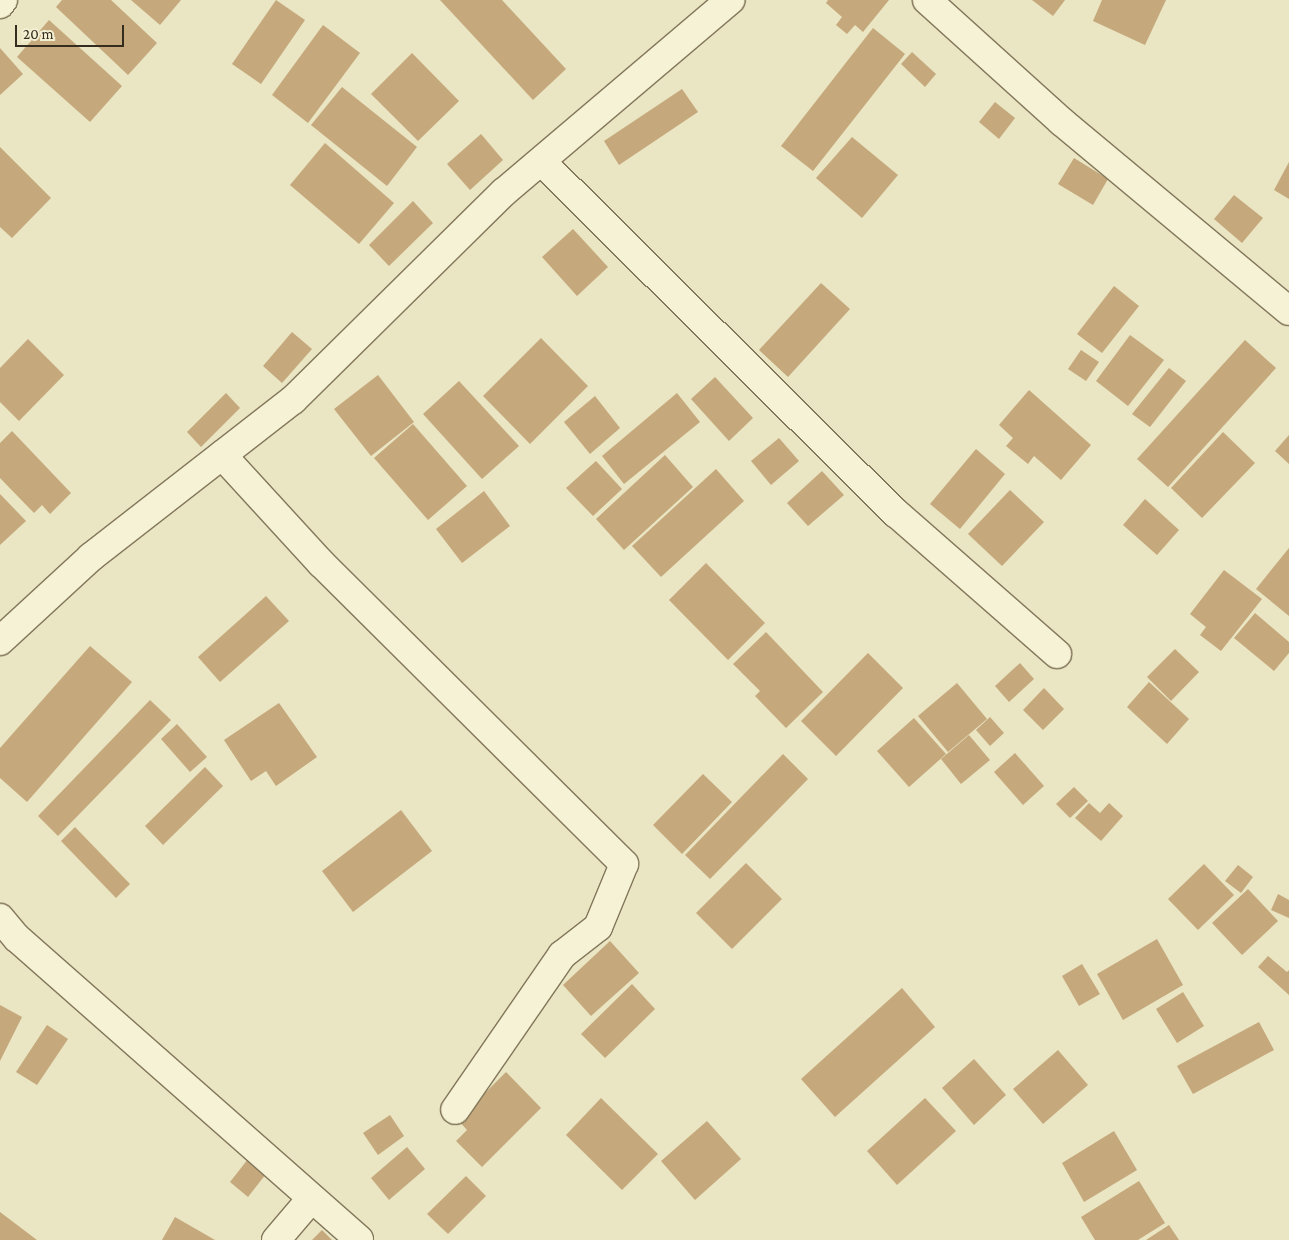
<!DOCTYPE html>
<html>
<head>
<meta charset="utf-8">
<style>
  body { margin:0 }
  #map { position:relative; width:1289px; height:1240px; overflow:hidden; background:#eae5c3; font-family:"Crimson Pro",serif }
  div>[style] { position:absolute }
  .building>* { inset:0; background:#c5a87b }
  .roads { filter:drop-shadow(1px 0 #83775b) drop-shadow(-1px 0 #83775b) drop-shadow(0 1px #83775b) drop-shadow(0 -1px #83775b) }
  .street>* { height:28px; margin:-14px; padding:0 14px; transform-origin:14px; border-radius:14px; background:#f6f2d5 }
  span { translate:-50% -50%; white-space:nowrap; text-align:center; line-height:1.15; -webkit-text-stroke:4.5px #f2efd2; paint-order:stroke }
  .scale { position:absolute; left:15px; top:25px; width:109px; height:22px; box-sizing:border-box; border:2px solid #342c1e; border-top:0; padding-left:6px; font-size:15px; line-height:18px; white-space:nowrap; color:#342c1e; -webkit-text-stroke:4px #f2efd2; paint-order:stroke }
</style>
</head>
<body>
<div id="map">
  <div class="building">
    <div style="clip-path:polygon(62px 0,111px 0,157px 43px,128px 75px,56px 7px)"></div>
    <div style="clip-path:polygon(131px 0,181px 0,160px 25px)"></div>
    <div style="clip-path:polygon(276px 0,305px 20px,261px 84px,232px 64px)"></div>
    <div style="clip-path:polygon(440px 0,502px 0,566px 69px,533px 100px)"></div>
    <div style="clip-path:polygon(828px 0,889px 0,863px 32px,855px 25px,847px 34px,836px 25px,842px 17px,826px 3px)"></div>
    <div style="clip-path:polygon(1032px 0,1065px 0,1053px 16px)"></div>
    <div style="clip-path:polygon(1102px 0,1166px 0,1145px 45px,1093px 21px)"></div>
    <div style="clip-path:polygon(49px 20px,122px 86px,90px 122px,17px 57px)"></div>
    <div style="clip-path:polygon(323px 25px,360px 53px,308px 123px,272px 95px)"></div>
    <div style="clip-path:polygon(873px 28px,905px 54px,813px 171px,781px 146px)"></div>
    <div style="clip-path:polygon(0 48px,23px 74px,0 95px)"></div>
    <div style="clip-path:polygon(912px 52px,936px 74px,925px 87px,901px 64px)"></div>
    <div style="clip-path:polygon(412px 53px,459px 101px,418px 141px,371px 94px)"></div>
    <div style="clip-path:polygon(342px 87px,417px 147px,387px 186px,311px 125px)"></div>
    <div style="clip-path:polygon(682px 89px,698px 112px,619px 165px,604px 141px)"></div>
    <div style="clip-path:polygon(995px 102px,1015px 118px,999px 139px,979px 122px)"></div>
    <div style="clip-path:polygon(481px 134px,503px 160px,470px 190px,447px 164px)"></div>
    <div style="clip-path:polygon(852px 137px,898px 175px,862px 218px,816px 178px)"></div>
    <div style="clip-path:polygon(325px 143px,394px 203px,359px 244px,290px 185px)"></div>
    <div style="clip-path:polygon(0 147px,51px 198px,12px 238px,0 227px)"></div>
    <div style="clip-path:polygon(1074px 158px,1108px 179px,1093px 205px,1058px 184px)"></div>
    <div style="clip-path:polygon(1289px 162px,1289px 199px,1274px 190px)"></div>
    <div style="clip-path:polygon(1234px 195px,1263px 218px,1242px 243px,1214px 219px)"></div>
    <div style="clip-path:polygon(413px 201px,433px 223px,389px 266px,369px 245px)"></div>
    <div style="clip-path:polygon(573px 229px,608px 267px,577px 296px,542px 257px)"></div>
    <div style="clip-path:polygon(821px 283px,850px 309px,788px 377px,759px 350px)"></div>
    <div style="clip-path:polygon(1114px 286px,1139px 306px,1102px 353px,1077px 334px)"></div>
    <div style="clip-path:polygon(292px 332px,312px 349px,282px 383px,263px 366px)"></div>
    <div style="clip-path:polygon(1130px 335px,1164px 360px,1128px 406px,1096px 381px)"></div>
    <div style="clip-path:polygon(541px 338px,588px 386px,530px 444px,483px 396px)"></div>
    <div style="clip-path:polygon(28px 339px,64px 375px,19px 421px,0 402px,0 368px)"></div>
    <div style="clip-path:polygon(1245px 340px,1276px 368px,1168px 487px,1137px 459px)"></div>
    <div style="clip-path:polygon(1081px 350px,1099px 362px,1086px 381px,1068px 369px)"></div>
    <div style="clip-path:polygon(1169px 368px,1186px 381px,1150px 427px,1132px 414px)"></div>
    <div style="clip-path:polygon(378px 375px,414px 422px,371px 456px,334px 409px)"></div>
    <div style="clip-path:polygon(715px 377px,753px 418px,729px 441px,691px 399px)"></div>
    <div style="clip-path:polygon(459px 381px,519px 446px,482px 479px,423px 414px)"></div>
    <div style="clip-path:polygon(1029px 390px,1091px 445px,1061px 480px,1034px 456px,1028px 464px,1006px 446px,1013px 438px,999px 425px)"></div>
    <div style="clip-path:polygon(226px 393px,240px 408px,201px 447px,187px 432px)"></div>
    <div style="clip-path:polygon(677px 393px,700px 422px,624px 484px,602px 456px)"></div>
    <div style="clip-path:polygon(595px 396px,620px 428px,590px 454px,564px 422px)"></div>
    <div style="clip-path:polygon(413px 424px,467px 486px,428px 520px,374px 458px)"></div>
    <div style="clip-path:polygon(12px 431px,71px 493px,50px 514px,42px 505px,34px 513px,0 478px,0 443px)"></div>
    <div style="clip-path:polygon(1223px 432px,1255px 463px,1202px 518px,1171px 488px)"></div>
    <div style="clip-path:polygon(1289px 435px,1289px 464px,1275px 451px)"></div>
    <div style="clip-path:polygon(779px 438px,799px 461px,771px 485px,751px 461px)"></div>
    <div style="clip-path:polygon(976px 449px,1005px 474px,960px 529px,930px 504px)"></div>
    <div style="clip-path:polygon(665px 455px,693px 487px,624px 550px,596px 519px)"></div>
    <div style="clip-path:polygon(596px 461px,622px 489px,593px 516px,566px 488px)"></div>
    <div style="clip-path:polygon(716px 469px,744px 501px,661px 577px,632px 546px)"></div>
    <div style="clip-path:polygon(822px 471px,844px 495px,808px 526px,787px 503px)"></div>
    <div style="clip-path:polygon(1010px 490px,1044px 522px,1002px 566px,968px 534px)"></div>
    <div style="clip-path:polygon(484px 491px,510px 526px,462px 563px,436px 529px)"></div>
    <div style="clip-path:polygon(0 494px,26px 521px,0 545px)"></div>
    <div style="clip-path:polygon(1145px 499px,1179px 530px,1157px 555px,1123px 525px)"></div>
    <div style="clip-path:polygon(1289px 548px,1289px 616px,1256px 589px)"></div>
    <div style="clip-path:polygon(706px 563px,765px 623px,728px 660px,669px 600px)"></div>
    <div style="clip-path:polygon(1224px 570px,1262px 599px,1221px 651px,1200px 635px,1206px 627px,1190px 614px)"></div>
    <div style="clip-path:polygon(266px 596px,289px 621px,220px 682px,198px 657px)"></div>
    <div style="clip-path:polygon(1255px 613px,1289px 642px,1289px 653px,1274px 671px,1234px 638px)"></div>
    <div style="clip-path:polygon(766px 632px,823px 692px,786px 728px,755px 696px,760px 691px,733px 664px)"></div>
    <div style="clip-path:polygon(90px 646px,132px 682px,27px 802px,0 778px,0 748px)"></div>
    <div style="clip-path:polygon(1175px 649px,1199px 672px,1171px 701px,1147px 677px)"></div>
    <div style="clip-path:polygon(868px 653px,903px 688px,836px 756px,801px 721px)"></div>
    <div style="clip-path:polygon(1020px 663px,1034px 679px,1009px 702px,995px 686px)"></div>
    <div style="clip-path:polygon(1149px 682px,1189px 719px,1167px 744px,1127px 707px)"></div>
    <div style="clip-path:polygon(957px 683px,987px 719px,948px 752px,918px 716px)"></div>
    <div style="clip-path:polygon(1044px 688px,1064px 709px,1043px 730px,1023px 710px)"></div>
    <div style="clip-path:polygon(150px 700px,171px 720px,58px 836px,38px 816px)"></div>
    <div style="clip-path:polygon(279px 703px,317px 757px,276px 786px,266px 771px,251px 781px,224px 740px)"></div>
    <div style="clip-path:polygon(990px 717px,1004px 733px,990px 746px,976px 730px)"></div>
    <div style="clip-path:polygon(914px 718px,946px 754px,909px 787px,877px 751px)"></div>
    <div style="clip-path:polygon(177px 724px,207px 757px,190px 772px,161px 739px)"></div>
    <div style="clip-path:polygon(969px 735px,990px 760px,961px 784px,941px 759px)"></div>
    <div style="clip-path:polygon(1015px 753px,1044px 786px,1023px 805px,994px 772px)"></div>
    <div style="clip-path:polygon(783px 754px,808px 779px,710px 879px,685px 855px)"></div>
    <div style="clip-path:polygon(205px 767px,223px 786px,163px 845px,145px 826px)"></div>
    <div style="clip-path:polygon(703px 774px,732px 802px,682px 854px,653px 825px)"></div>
    <div style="clip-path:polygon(1074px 787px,1088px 801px,1070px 818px,1056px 804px)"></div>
    <div style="clip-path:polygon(1089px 803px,1100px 813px,1109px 803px,1123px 816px,1101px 841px,1075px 818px)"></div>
    <div style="clip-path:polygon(401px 810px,432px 851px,353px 912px,322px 871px)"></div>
    <div style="clip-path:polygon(75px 827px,130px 884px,116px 898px,61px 841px)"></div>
    <div style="clip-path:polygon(746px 863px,782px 899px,732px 949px,696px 913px)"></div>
    <div style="clip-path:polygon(1204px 864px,1234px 895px,1198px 930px,1168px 899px)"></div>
    <div style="clip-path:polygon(1238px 865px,1253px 877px,1241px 893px,1225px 881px)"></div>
    <div style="clip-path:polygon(1248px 889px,1278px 921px,1242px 955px,1212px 923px)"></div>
    <div style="clip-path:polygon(1278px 894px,1289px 900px,1289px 918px,1271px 910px)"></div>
    <div style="clip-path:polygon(1157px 939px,1183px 985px,1123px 1020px,1097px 974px)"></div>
    <div style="clip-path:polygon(610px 941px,639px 973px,591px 1016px,563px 985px)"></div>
    <div style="clip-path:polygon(1268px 956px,1287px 972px,1289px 970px,1289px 995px,1258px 967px)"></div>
    <div style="clip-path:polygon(1082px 964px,1100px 994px,1079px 1006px,1062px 976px)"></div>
    <div style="clip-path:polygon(632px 984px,655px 1009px,605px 1058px,581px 1034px)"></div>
    <div style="clip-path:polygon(902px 988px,935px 1027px,835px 1117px,801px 1079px)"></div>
    <div style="clip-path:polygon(1183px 992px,1204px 1026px,1177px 1043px,1156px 1009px)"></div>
    <div style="clip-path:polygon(0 1005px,22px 1017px,0 1061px)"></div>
    <div style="clip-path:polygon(1259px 1022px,1274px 1050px,1193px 1094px,1177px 1066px)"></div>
    <div style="clip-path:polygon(47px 1025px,68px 1039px,37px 1085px,16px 1072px)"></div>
    <div style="clip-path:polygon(1058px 1050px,1088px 1085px,1043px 1124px,1013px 1089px)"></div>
    <div style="clip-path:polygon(974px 1059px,1006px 1095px,974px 1125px,942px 1088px)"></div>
    <div style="clip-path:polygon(506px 1072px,541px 1108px,482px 1167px,456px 1141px,467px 1130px,458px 1120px)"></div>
    <div style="clip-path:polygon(601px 1098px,658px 1154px,622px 1190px,566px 1135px)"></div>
    <div style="clip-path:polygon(925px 1098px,956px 1131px,897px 1185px,867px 1151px)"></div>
    <div style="clip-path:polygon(390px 1115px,404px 1136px,378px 1155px,363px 1133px)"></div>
    <div style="clip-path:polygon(707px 1121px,741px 1159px,695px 1200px,661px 1161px)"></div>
    <div style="clip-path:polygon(1114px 1131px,1137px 1170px,1084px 1202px,1062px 1163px)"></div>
    <div style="clip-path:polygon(407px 1147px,425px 1169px,389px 1200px,371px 1178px)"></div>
    <div style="clip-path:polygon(248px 1159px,266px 1174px,248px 1197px,230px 1182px)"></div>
    <div style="clip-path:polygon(466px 1176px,486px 1196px,448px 1234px,427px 1214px)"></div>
    <div style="clip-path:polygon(1139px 1181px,1165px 1223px,1138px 1240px,1095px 1240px,1081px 1217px)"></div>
    <div style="clip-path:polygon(0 1212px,37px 1240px,0 1240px)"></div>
    <div style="clip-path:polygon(175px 1217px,215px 1240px,162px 1240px)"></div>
    <div style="clip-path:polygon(1169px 1225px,1179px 1240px,1146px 1240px)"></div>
    <div style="clip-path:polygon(322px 1230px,332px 1240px,312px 1240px)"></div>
  </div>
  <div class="roads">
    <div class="street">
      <div style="left:927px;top:0;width:182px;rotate:42.1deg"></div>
      <div style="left:1062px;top:122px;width:295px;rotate:39.8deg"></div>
      <div style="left:0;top:4px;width:5px;rotate:-53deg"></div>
      <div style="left:541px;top:161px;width:500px;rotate:44.8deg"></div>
      <div style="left:896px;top:513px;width:214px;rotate:41.2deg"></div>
      <div style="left:222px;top:455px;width:147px;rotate:47.5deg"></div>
      <div style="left:321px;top:563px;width:427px;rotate:44.8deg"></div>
      <div style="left:624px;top:864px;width:68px;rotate:112.4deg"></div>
      <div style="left:598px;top:927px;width:46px;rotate:142.1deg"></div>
      <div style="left:562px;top:955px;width:188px;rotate:124.6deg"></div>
      <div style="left:0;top:641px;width:124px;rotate:-42.7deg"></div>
      <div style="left:91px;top:557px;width:256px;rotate:-37.9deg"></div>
      <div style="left:293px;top:400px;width:296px;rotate:-44.6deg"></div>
      <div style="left:504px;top:192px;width:297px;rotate:-40.3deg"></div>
      <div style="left:0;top:918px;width:26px;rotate:50deg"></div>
      <div style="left:17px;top:938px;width:456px;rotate:41.4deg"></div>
      <div style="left:276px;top:1240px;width:54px;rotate:-49.5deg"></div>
    </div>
  </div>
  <div class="scale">20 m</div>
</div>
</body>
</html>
